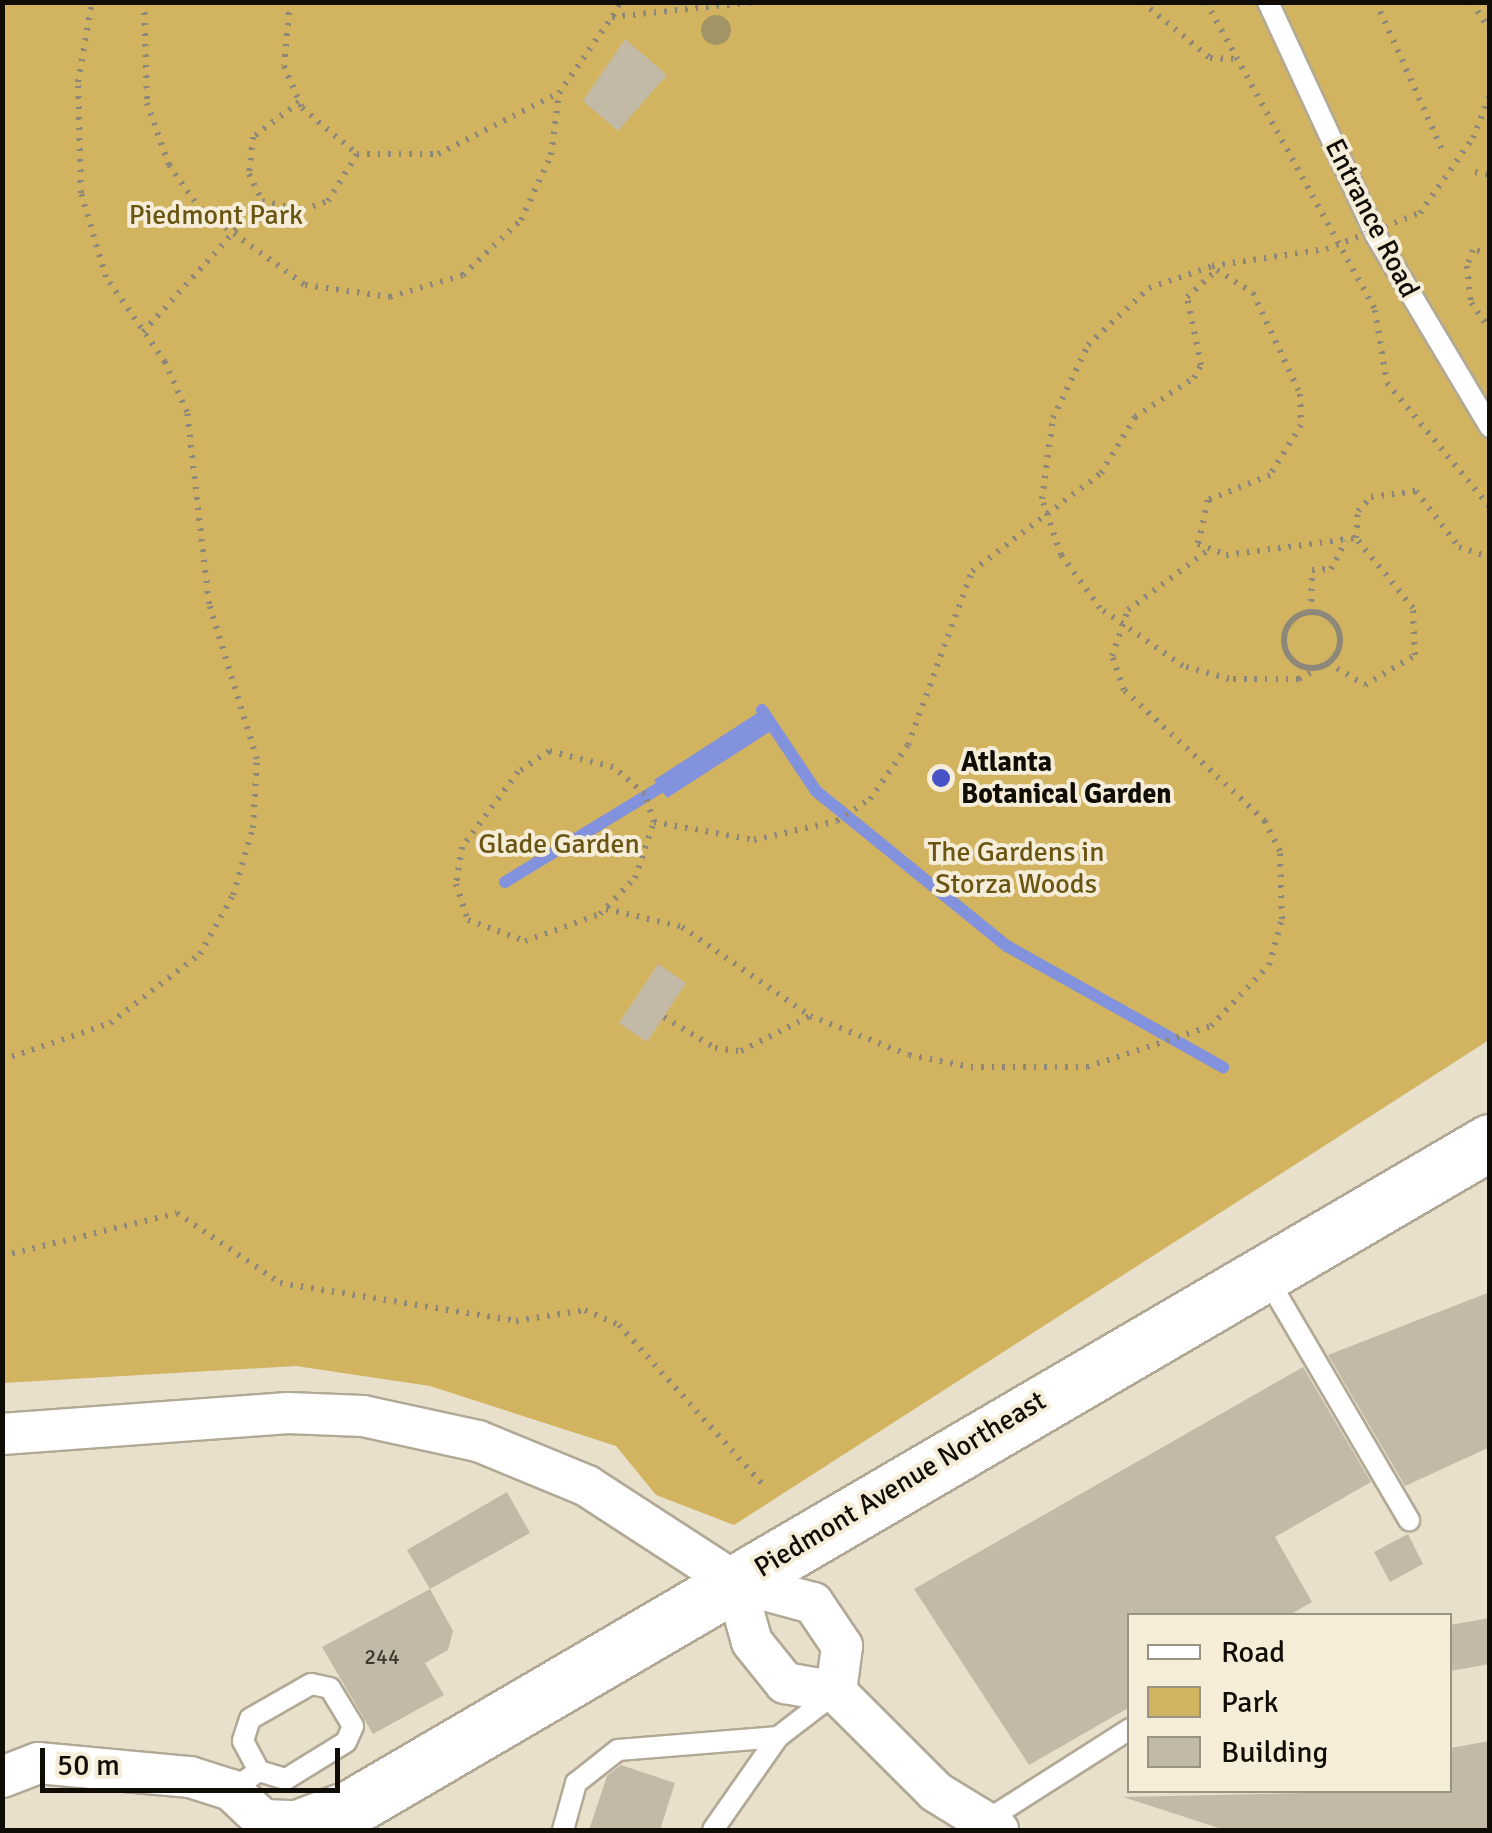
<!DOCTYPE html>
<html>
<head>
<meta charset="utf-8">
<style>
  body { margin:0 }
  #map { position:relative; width:1492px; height:1833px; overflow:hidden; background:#e8e0cb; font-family:Signika,sans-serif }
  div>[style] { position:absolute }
  .green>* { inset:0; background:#d2b35f }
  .water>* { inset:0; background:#8292dd }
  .stream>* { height:12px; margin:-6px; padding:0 6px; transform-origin:6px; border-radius:6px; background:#8292dd }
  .building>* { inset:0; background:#c2baa6 }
  .path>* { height:6px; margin-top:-3px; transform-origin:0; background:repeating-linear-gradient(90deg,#8d8879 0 2.5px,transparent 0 10.5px) }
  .path>.ring { margin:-3px; padding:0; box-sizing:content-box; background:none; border:6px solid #8d8879; border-radius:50% }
  .roads { filter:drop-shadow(2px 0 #b1a996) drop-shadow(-2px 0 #b1a996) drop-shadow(0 2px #b1a996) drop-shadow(0 -2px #b1a996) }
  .lane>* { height:20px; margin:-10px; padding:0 10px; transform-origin:10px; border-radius:10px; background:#fff }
  .street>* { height:40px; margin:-20px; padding:0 20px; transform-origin:20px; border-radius:20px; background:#fff }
  .secondary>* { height:55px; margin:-27.5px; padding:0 27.5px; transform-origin:27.5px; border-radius:27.5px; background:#fff }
  .path-bridge>* { height:6px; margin-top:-3px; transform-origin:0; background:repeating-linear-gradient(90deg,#8d8879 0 2.5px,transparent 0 10.5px) }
  .trees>* { width:30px; height:30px; margin:-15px; border-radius:50%; background:#a39465 }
  .dots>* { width:28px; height:28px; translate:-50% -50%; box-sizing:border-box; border:5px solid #f5edd8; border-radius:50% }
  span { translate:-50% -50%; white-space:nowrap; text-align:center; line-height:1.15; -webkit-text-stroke:8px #f5edd8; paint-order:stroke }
  .number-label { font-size:22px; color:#3c382e }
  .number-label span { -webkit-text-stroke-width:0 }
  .park-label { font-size:28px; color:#6a5512 }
  .street-label { font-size:28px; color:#0f0d06 }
  .poi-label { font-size:28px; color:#0f0d06; font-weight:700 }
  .left { translate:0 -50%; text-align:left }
  .frame { position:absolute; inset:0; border:5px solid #0f0d06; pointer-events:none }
  .legend { position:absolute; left:1127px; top:1613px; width:325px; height:180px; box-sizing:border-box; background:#f5edd8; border:2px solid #999384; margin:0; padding:12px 18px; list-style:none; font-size:30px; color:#0f0d06 }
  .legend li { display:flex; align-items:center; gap:20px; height:50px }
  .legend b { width:50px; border:2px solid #999384 }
  .scale { position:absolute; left:40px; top:1748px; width:300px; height:45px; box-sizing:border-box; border:5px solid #0f0d06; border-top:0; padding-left:12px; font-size:30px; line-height:35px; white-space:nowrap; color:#0f0d06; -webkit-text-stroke:8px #f5edd8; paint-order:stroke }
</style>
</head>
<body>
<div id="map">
  <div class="green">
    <div style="clip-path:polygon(3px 3px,1489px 3px,1489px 1040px,734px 1525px,656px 1495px,616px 1446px,430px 1386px,296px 1366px,3px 1383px)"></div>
  </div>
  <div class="water">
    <div style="clip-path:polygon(762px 710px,774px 729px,667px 798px,654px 780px)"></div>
  </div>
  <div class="stream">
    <div style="left:762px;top:710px;width:97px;rotate:56.3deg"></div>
    <div style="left:816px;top:791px;width:246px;rotate:39.1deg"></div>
    <div style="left:1007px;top:946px;width:248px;rotate:29.3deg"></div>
    <div style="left:505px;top:882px;width:198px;rotate:-31.4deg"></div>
  </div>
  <div class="building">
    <div style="clip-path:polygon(625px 39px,667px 75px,618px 131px,583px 101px)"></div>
    <div style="clip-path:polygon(658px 964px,686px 983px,647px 1042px,619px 1023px)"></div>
    <div style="clip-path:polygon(1490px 1292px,1490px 1447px,1405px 1486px,1328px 1355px)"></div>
    <div style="clip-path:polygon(1303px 1367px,1371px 1482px,1275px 1537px,1312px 1602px,1288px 1616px,1130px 1616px,1130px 1707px,1029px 1765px,914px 1589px)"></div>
    <div style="clip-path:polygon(507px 1492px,530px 1533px,430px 1589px,407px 1550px)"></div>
    <div style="clip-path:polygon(1408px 1534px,1423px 1564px,1390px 1582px,1374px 1552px)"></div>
    <div style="clip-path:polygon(430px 1589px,453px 1631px,448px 1650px,425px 1663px,444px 1695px,373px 1734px,322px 1647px)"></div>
    <div style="clip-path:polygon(1490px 1618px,1490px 1664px,1450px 1671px,1450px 1625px)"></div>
    <div style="clip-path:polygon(1490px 1741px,1490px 1830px,1225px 1830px,1123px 1797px,1450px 1790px,1450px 1748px)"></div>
    <div style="clip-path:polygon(621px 1765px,675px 1783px,660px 1830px,589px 1830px,607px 1776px)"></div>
  </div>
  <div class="path">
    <div style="left:144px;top:2px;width:101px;rotate:88.3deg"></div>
    <div style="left:147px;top:103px;width:66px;rotate:70.5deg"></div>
    <div style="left:169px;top:165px;width:54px;rotate:54.8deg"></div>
    <div style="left:200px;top:209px;width:130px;rotate:35.9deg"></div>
    <div style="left:305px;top:285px;width:86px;rotate:8deg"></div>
    <div style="left:390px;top:297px;width:76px;rotate:-16.8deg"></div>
    <div style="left:463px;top:275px;width:80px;rotate:-43.5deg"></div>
    <div style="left:521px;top:220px;width:72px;rotate:-65.2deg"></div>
    <div style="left:551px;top:155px;width:63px;rotate:-82.6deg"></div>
    <div style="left:559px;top:93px;width:93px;rotate:-55.1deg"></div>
    <div style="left:612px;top:17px;width:144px;rotate:-6deg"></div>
    <div style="left:290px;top:2px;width:64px;rotate:95.4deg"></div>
    <div style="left:284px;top:66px;width:46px;rotate:66.8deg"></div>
    <div style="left:302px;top:108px;width:72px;rotate:39.9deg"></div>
    <div style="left:357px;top:154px;width:81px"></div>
    <div style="left:438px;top:154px;width:136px;rotate:-26.8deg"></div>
    <div style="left:1142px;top:2px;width:88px;rotate:39.5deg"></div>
    <div style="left:1210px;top:58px;width:24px;rotate:2deg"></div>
    <div style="left:1206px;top:2px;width:351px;rotate:61.2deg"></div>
    <div style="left:1375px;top:310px;width:74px;rotate:80.7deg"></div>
    <div style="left:1387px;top:383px;width:161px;rotate:50.3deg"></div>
    <div style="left:1376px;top:2px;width:167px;rotate:65.9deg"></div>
    <div style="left:1472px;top:2px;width:34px;rotate:58deg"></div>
    <div style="left:613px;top:16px;width:16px;rotate:-63deg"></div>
    <div style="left:299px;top:102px;width:58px;rotate:142.7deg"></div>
    <div style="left:253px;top:137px;width:37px;rotate:96deg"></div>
    <div style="left:249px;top:174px;width:30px;rotate:64deg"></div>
    <div style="left:262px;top:201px;width:42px;rotate:12.4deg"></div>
    <div style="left:303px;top:210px;width:27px;rotate:-20deg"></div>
    <div style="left:328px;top:201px;width:55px;rotate:-58.3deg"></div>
    <div style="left:1475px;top:172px;width:15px;rotate:11deg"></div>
    <div style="left:1490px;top:253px;width:17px;rotate:-170deg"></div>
    <div style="left:1473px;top:250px;width:17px;rotate:111deg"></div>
    <div style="left:1467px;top:266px;width:37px;rotate:84deg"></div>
    <div style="left:1471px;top:303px;width:32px;rotate:54deg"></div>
    <div style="left:143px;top:332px;width:177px;rotate:-47.7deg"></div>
    <div style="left:1311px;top:612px;width:42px;rotate:-88.6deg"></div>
    <div style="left:1312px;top:570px;width:19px;rotate:-3deg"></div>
    <div style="left:1331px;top:569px;width:32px;rotate:-62deg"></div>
    <div class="ring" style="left:1284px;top:612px;width:50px;height:50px"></div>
    <div style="left:1328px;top:663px;width:43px;rotate:30.7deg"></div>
    <div style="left:1365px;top:685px;width:58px;rotate:-31deg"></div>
    <div style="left:1415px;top:655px;width:47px;rotate:-92.4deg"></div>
    <div style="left:1413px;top:608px;width:90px;rotate:-129.2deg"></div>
    <div style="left:1356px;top:538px;width:27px;rotate:-86deg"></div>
    <div style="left:1358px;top:511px;width:19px;rotate:-47deg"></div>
    <div style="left:1371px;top:497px;width:45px;rotate:-7.6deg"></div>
    <div style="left:1416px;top:491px;width:71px;rotate:52.5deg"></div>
    <div style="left:1459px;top:547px;width:33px;rotate:18deg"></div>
    <div style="left:1299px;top:679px;width:18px;rotate:-29deg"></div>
    <div style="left:654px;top:822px;width:29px;rotate:-108deg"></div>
    <div style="left:645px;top:794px;width:42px;rotate:-139.8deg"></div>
    <div style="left:613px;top:767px;width:66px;rotate:-166deg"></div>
    <div style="left:549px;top:751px;width:37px;rotate:146deg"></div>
    <div style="left:518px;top:772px;width:94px;rotate:126.7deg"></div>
    <div style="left:462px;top:847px;width:37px;rotate:99deg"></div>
    <div style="left:456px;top:884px;width:38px;rotate:72deg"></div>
    <div style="left:468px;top:920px;width:61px;rotate:20.2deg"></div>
    <div style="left:525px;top:941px;width:80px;rotate:-19.8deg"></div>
    <div style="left:600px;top:914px;width:50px;rotate:-45.8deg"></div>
    <div style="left:635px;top:878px;width:59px;rotate:-71.3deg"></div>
    <div style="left:654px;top:822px;width:102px;rotate:10.2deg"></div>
    <div style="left:754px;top:840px;width:85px;rotate:-12.9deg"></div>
    <div style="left:837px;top:821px;width:40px;rotate:-34deg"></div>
    <div style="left:870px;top:799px;width:66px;rotate:-54.9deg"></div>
    <div style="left:908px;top:745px;width:185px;rotate:-69.8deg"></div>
    <div style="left:972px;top:571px;width:162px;rotate:-37.2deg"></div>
    <div style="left:1101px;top:473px;width:66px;rotate:-58.7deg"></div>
    <div style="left:1135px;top:417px;width:71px;rotate:-33.5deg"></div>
    <div style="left:1194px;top:378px;width:15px;rotate:-62deg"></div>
    <div style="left:1201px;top:365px;width:69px;rotate:-101.6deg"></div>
    <div style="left:1187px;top:297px;width:40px;rotate:-42deg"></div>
    <div style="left:1217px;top:270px;width:43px;rotate:32.6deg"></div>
    <div style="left:1253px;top:293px;width:111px;rotate:65deg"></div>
    <div style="left:1300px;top:394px;width:31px;rotate:88deg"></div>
    <div style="left:1301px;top:425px;width:59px;rotate:121.8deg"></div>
    <div style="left:1270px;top:475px;width:67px;rotate:158deg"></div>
    <div style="left:1208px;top:500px;width:45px;rotate:102.8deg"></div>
    <div style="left:1198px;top:544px;width:30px;rotate:21deg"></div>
    <div style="left:1226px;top:555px;width:131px;rotate:-7.5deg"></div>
    <div style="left:606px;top:909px;width:78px;rotate:13.3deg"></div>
    <div style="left:682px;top:927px;width:156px;rotate:34.8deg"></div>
    <div style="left:810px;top:1016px;width:106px;rotate:21.5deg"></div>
    <div style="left:909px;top:1055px;width:63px;rotate:11deg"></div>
    <div style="left:971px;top:1067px;width:116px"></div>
    <div style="left:1087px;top:1067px;width:131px;rotate:-18.3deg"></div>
    <div style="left:1211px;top:1026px;width:84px;rotate:-46.4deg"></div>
    <div style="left:1269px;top:965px;width:48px;rotate:-74.2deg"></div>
    <div style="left:1282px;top:919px;width:68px;rotate:-91.7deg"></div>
    <div style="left:1280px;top:851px;width:34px;rotate:-117deg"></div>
    <div style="left:1265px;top:821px;width:192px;rotate:-137.1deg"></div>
    <div style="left:1124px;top:690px;width:36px;rotate:-109deg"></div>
    <div style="left:1112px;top:656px;width:49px;rotate:-70.8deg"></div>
    <div style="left:1128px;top:610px;width:99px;rotate:-36.8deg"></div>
    <div style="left:664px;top:1017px;width:60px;rotate:31.3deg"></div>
    <div style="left:715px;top:1048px;width:26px;rotate:7deg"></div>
    <div style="left:741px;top:1051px;width:77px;rotate:-26.9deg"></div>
    <div style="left:2px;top:1060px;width:114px;rotate:-18.9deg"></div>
    <div style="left:110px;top:1023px;width:113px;rotate:-37.5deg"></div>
    <div style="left:200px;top:954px;width:68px;rotate:-60.8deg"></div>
    <div style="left:233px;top:895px;width:70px;rotate:-73.4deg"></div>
    <div style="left:253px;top:828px;width:69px;rotate:-86.7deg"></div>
    <div style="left:257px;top:759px;width:162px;rotate:-107.2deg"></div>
    <div style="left:209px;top:604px;width:193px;rotate:-96.5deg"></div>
    <div style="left:187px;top:412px;width:55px;rotate:-113.7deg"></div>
    <div style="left:165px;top:362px;width:103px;rotate:-124.8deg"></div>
    <div style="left:106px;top:277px;width:88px;rotate:-106.6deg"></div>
    <div style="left:81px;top:193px;width:111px;rotate:-91.5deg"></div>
    <div style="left:78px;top:82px;width:81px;rotate:-80.1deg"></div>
    <div style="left:2px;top:1256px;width:180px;rotate:-13.8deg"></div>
    <div style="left:177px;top:1213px;width:125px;rotate:34.2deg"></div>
    <div style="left:280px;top:1283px;width:239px;rotate:9.1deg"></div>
    <div style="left:516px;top:1321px;width:70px;rotate:-9.1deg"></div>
    <div style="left:585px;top:1310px;width:37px;rotate:24deg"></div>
    <div style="left:619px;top:1325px;width:217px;rotate:48deg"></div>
  </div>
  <div class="roads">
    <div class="lane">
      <div style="left:1268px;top:2px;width:255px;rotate:65.2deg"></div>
      <div style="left:1375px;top:234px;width:225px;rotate:59.2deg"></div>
      <div style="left:1267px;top:1278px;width:281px;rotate:59.6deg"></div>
      <div style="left:778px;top:1737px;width:71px;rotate:-37.5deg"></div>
      <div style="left:231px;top:1790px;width:34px;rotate:-34deg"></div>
      <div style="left:259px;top:1771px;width:28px;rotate:17deg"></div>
      <div style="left:286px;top:1779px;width:70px;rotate:-31.7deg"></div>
      <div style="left:346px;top:1742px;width:17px;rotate:-66deg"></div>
      <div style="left:353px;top:1726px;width:44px;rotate:-121.2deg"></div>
      <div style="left:330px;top:1688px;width:19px;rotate:-168deg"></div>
      <div style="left:311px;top:1684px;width:70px;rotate:150.2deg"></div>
      <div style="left:250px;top:1719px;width:23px;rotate:108deg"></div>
      <div style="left:243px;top:1741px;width:34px;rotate:62deg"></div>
      <div style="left:984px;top:1822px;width:173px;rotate:-32.5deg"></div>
      <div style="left:563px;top:1830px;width:49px;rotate:-74.5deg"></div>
      <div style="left:576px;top:1783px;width:53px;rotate:-38.2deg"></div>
      <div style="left:618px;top:1750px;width:161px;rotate:-4.6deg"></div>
      <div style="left:778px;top:1737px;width:113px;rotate:125deg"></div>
    </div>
    <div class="street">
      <div style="left:2px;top:1434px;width:287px;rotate:-4.2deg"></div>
      <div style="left:288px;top:1413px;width:75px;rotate:2.3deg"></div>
      <div style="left:363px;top:1416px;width:118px;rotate:12.3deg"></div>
      <div style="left:478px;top:1441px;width:118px;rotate:22.4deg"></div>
      <div style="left:587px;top:1486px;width:176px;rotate:33deg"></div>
      <div style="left:735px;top:1582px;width:81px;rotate:15.1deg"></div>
      <div style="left:813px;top:1603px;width:52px;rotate:56deg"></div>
      <div style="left:842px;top:1646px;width:46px;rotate:97.4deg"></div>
      <div style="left:735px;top:1582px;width:62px;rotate:74.2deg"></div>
      <div style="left:752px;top:1642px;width:53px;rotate:51.2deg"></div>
      <div style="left:785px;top:1683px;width:52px;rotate:10deg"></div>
      <div style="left:836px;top:1692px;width:141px;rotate:45deg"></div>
      <div style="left:936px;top:1792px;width:73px;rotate:31.5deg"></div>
      <div style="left:2px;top:1777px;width:39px;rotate:-21deg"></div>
      <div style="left:38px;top:1763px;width:153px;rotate:5.3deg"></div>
      <div style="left:190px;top:1777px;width:43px;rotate:17.6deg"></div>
      <div style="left:231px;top:1790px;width:44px;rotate:43.2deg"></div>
      <div style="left:263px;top:1820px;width:34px;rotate:2deg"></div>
      <div style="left:297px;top:1821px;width:45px;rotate:-20.9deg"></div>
    </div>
    <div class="secondary">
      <div style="left:313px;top:1830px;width:1363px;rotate:-30.31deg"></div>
    </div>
  </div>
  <div class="path-bridge">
    <div style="left:1299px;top:679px;width:70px;rotate:180deg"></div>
    <div style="left:1229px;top:679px;width:48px;rotate:-164.2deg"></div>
    <div style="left:1183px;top:666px;width:101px;rotate:-145.1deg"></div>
    <div style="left:1100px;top:608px;width:66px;rotate:-126.3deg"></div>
    <div style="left:1061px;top:555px;width:59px;rotate:-108.7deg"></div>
    <div style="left:1042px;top:499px;width:82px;rotate:-82.3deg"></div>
    <div style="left:1053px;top:418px;width:81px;rotate:-64.4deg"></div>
    <div style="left:1088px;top:345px;width:83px;rotate:-43.1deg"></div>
    <div style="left:1149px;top:288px;width:67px;rotate:-19.2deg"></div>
    <div style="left:1212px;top:266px;width:115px;rotate:-8.5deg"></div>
    <div style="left:1326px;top:249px;width:101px;rotate:-21deg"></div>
    <div style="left:1420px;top:213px;width:92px;rotate:-54.8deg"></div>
    <div style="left:1473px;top:138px;width:46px;rotate:-68.4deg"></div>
  </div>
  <div class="trees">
    <div style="left:716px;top:30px"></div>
  </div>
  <div class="dots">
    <div style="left:941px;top:778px;background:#4652c6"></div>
  </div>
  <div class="number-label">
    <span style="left:382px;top:1657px">244</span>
  </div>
  <div class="park-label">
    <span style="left:216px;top:215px">Piedmont Park</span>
    <span style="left:559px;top:844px">Glade Garden</span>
    <span style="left:1016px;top:868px">The Gardens in<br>Storza Woods</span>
  </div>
  <div class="street-label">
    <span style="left:1372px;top:218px;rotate:63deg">Entrance Road</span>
    <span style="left:900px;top:1484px;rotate:-31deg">Piedmont Avenue Northeast</span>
  </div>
  <div class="poi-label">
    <span class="left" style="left:961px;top:778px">Atlanta<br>Botanical Garden</span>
  </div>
  <div class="frame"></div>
  <ul class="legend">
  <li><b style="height:12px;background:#fff"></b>Road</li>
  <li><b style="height:28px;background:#d2b35f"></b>Park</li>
  <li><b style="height:28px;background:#c2baa6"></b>Building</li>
  </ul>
  <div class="scale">50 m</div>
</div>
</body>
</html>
